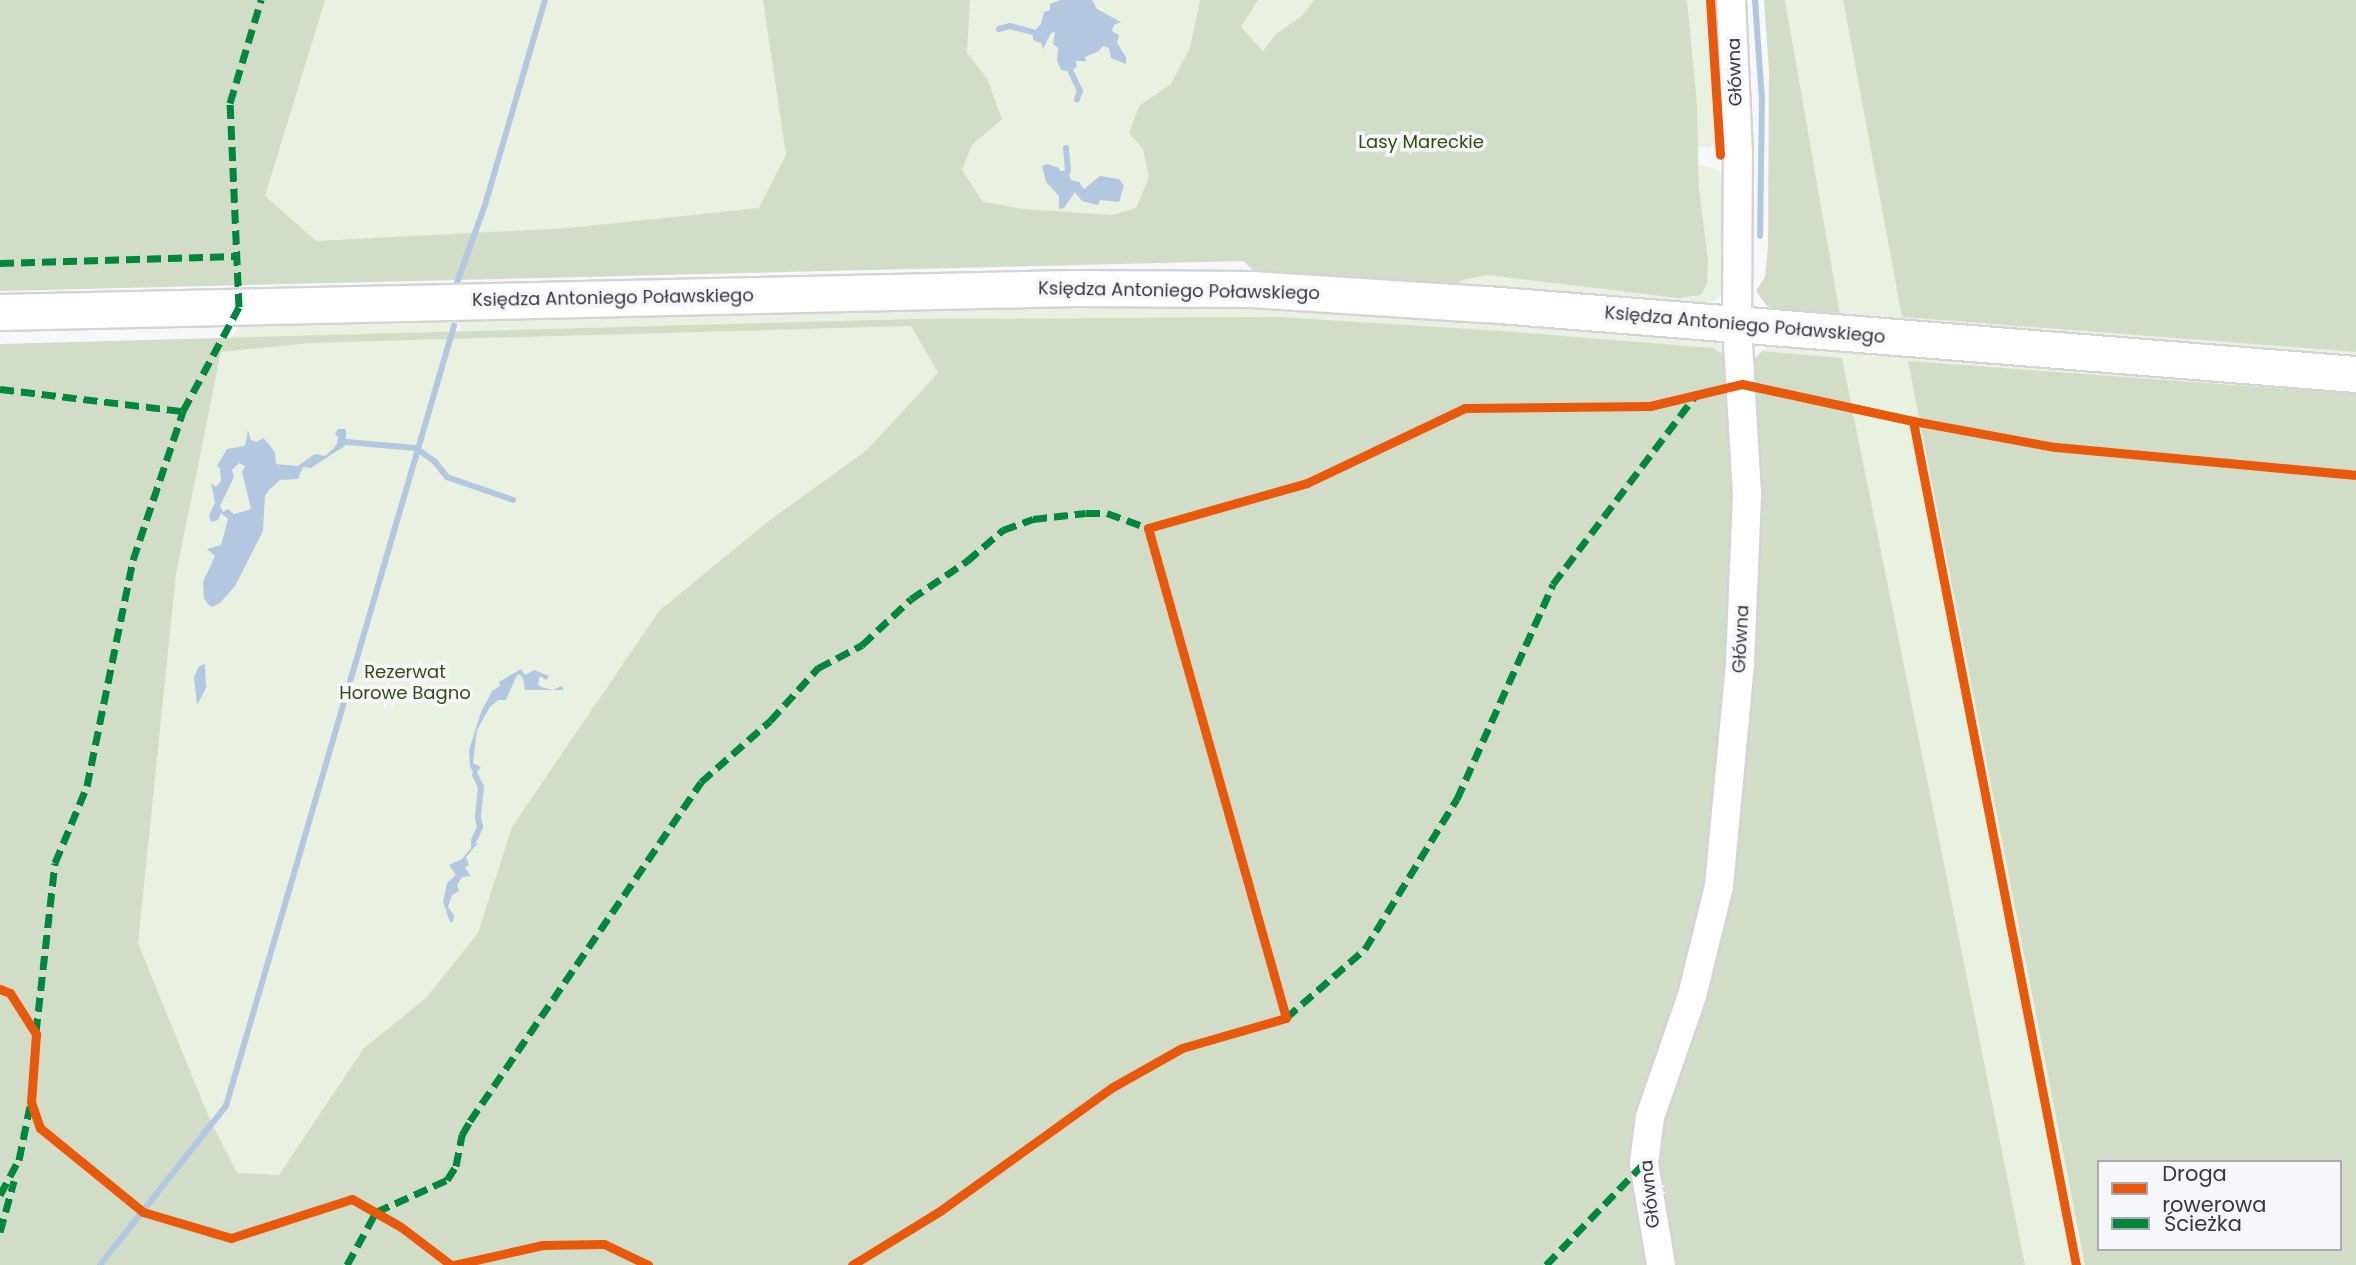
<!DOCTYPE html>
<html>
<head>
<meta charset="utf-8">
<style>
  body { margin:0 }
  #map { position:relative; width:2356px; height:1265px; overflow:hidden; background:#f7f8fa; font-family:Poppins,sans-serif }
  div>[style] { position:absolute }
  .green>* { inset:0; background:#e9f2e1 }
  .forest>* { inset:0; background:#d1ddc7 }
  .water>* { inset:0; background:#b3c7e1 }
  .stream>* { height:6px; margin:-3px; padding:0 3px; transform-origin:3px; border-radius:3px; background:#b3c7e1 }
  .roads { filter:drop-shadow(2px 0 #d4d4d6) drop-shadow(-2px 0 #d4d4d6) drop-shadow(0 2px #d4d4d6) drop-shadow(0 -2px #d4d4d6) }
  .minor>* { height:28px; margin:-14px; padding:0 14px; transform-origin:14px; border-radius:14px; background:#fefefe }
  .major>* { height:35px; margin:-17.5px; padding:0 17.5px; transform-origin:17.5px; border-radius:17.5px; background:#fefefe }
  .quiet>* { height:7px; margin-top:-3.5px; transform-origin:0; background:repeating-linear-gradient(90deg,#00873e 0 14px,transparent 0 21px) }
  .cycleway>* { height:9px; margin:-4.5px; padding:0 4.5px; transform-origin:4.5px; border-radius:4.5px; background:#e8590c }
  span { translate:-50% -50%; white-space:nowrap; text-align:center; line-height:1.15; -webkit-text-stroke:7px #f6f7fb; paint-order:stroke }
  .street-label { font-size:18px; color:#39393b }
  .park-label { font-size:18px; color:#334b0e }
  .legend { position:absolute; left:2097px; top:1160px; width:245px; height:91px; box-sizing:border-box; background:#f6f7fb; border:2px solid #aaabae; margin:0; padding:9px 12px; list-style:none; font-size:21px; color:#39393b }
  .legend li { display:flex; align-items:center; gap:14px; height:35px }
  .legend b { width:35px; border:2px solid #aaabae }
</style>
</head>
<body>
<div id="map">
  <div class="green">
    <div style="clip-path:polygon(268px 0,1428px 0,1284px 220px,283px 243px,242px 241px)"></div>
    <div style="clip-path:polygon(1687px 0,1705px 0,1715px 144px,1709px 147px,1698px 147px)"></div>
    <div style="clip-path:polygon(1785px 0,1843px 0,1902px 317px,2356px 352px,2356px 358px,1839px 315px)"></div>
    <div style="clip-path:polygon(1699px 166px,1708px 166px,1719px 171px,1728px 196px,1726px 284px,1723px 294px,1712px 303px,1453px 287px,1462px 280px,1487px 275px,1678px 298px,1699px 189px)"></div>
    <div style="clip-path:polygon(1090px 300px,1303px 305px,1692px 337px,1724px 345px,1726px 356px,1713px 348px,1502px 331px,1279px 317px,911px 319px,469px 331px,460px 331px,461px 325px,451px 325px,448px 332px,230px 339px,244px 320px)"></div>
    <div style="clip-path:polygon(911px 326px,938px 373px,925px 389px,1083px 382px,215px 1254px,87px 810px,211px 401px,221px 352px,310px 343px)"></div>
    <div style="clip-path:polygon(1770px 346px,2356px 386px,2356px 394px,1909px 362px,2085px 1265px,2025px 1265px,1842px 358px,1762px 351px)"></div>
  </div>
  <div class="forest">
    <div style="clip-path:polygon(0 0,325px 0,265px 196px,316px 241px,569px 228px,759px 208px,786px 155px,763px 0,970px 0,967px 53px,987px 78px,1002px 119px,972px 145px,962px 170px,983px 202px,1024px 209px,1112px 215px,1136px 208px,1149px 177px,1143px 149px,1129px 133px,1139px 106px,1171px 84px,1190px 48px,1200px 0,1258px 0,1241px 27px,1263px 51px,1275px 35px,1303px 15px,1314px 0,1687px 0,1697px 105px,1699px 189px,1708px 260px,1707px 283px,1701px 295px,1678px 298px,1487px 275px,1462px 280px,1453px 287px,1271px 274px,1253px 270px,1243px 261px,0 291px)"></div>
    <div style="clip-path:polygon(1764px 0,1785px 0,1840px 315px,1782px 312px,1767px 306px,1756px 291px,1765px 277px,1768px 246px,1769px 70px)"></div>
    <div style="clip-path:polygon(1843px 0,2356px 0,2356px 352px,1902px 317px)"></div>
    <div style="clip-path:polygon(evenodd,1279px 317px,1502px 331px,1713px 348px,1726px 356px,1755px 358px,1762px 351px,1842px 358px,2025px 1265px,0 1265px,0 344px,911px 319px,1279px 317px,911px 326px,938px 373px,867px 450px,766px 523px,659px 611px,512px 827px,478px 933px,426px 998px,364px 1048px,279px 1175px,237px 1173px,210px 1120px,138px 943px,176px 574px,221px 352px,310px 343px,911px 326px)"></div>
    <div style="clip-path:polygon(evenodd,1908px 361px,2356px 394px,2356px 1265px,2085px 1265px,1908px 361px,2099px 1162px,2340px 1162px,2340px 1249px,2099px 1249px,2099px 1162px)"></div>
  </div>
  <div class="water">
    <div style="clip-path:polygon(1061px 0,1092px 0,1097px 9px,1121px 22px,1114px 25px,1112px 31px,1119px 35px,1117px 43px,1126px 57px,1126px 64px,1111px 58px,1109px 48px,1103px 46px,1099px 51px,1085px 57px,1086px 61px,1076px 61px,1077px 66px,1071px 72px,1061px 70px,1057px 60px,1058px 48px,1053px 44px,1055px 32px,1051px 33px,1043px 49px,1041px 43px,1033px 40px,1033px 32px,1041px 24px,1044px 12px,1050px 10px,1050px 4px)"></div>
    <div style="clip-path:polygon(1048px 164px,1059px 168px,1060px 171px,1068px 171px,1071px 180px,1079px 182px,1084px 189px,1100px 176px,1119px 179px,1124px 186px,1119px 202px,1100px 200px,1098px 205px,1082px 201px,1075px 192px,1064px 208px,1059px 209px,1059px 196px,1046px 182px,1042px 166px)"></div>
    <div style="clip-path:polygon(evenodd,338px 429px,346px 429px,346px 445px,311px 468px,303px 467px,298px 479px,280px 480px,269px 490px,265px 496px,263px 531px,235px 586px,220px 603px,212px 607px,208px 604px,204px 599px,203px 582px,215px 556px,207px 549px,221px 545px,228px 519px,221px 513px,218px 520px,211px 522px,209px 515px,215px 503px,211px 483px,216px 487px,221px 481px,220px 468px,217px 466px,227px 449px,245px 446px,248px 430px,251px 440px,257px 442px,263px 438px,269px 444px,275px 453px,276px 464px,298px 466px,315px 454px,325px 456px,333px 449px,337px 444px,338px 437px,335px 434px,338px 429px,239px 463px,245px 466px,242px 472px,251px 509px,234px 514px,228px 509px,223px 512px,220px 506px,234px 477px,232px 470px,239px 463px)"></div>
    <div style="clip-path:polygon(205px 664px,206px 688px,197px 705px,194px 677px,199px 666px)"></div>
    <div style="clip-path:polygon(521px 669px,525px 675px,534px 670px,549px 676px,546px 680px,540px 676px,538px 684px,541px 687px,553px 690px,562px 686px,564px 690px,525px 690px,523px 678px,519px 674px,516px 677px,506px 700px,498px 700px,490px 707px,477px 730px,473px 763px,481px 767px,475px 775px,470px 767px,469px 750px,481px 712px,492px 691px,500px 686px,499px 682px)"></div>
    <div style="clip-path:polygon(475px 838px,477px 844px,466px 857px,469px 865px,465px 868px,471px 876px,462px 877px,457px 885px,459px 891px,452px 895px,448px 907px,454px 915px,453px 922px,450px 922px,443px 902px,447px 883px,456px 875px,449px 865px,462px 859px,471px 848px,471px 839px)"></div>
  </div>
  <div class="stream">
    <div style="left:1755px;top:0;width:99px;rotate:86deg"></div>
    <div style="left:1762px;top:99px;width:137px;rotate:90.8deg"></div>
    <div style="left:999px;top:29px;width:11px;rotate:-15deg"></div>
    <div style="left:1010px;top:26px;width:24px;rotate:15deg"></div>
    <div style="left:1071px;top:72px;width:21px;rotate:65deg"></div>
    <div style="left:1080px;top:91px;width:9px;rotate:111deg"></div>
    <div style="left:1066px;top:148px;width:23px;rotate:85deg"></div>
    <div style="left:455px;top:288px;width:88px;rotate:-70.1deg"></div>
    <div style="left:485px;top:205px;width:214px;rotate:-73.7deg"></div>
    <div style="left:347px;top:442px;width:69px;rotate:5deg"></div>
    <div style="left:416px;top:448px;width:24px;rotate:36deg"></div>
    <div style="left:435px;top:462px;width:19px;rotate:51deg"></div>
    <div style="left:447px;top:477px;width:70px;rotate:19.2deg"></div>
    <div style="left:475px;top:775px;width:13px;rotate:63deg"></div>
    <div style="left:481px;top:787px;width:30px;rotate:96deg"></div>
    <div style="left:478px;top:817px;width:10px;rotate:79deg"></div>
    <div style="left:480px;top:827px;width:12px;rotate:114deg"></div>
    <div style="left:100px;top:1265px;width:203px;rotate:-51.6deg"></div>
    <div style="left:226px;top:1106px;width:813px;rotate:-73.71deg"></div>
  </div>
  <div class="roads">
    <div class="minor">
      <div style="left:1661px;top:1265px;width:103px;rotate:-99.5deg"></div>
      <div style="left:1644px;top:1163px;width:46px;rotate:-82.6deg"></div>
      <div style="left:1650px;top:1117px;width:128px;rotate:-70.9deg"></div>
      <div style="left:1692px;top:996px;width:113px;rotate:-76.2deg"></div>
      <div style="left:1719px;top:886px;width:224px;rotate:-84.6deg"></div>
      <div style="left:1740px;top:663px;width:169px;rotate:-87.6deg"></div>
      <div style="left:1747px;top:494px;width:169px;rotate:-93.4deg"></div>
      <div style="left:1737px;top:325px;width:171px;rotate:-89.7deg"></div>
      <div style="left:1738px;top:154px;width:154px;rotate:-92.6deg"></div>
    </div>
    <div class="major">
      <div style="left:0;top:312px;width:1072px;rotate:-1.28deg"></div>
      <div style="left:1072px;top:288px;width:180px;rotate:0.3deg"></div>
      <div style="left:1252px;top:289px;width:235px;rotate:3.7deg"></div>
      <div style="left:1487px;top:304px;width:872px;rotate:4.61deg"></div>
    </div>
  </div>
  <div class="quiet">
    <div style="left:0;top:263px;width:237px;rotate:-1.7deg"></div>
    <div style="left:0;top:389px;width:184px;rotate:6.9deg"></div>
    <div style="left:1286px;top:1018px;width:105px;rotate:-41.1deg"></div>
    <div style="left:1365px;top:949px;width:176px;rotate:-58.5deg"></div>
    <div style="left:1457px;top:799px;width:235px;rotate:-65.9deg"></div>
    <div style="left:1553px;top:584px;width:237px;rotate:-52.9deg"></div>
    <div style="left:36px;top:1032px;width:170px;rotate:-83.6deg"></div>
    <div style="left:55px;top:863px;width:83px;rotate:-67.4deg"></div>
    <div style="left:87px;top:786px;width:231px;rotate:-78.5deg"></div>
    <div style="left:133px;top:560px;width:157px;rotate:-71.4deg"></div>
    <div style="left:183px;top:411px;width:118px;rotate:-61.7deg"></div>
    <div style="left:239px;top:307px;width:204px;rotate:-92.5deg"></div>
    <div style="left:230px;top:103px;width:108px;rotate:-73.2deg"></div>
    <div style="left:0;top:1195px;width:40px;rotate:-62deg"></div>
    <div style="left:19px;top:1160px;width:55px;rotate:-78.5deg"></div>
    <div style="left:0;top:1232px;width:53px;rotate:-74.6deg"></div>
    <div style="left:347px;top:1265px;width:60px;rotate:-61.3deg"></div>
    <div style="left:376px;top:1212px;width:78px;rotate:-24.3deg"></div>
    <div style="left:447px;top:1180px;width:17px;rotate:-57deg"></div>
    <div style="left:456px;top:1166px;width:32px;rotate:-79deg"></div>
    <div style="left:462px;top:1135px;width:16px;rotate:-60deg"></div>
    <div style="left:470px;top:1121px;width:410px;rotate:-55.7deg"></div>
    <div style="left:701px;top:782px;width:92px;rotate:-41.5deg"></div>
    <div style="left:770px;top:721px;width:72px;rotate:-47.8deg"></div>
    <div style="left:818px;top:668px;width:50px;rotate:-27.6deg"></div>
    <div style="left:862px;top:645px;width:67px;rotate:-43.2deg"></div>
    <div style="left:911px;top:599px;width:68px;rotate:-34.2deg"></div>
    <div style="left:967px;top:561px;width:48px;rotate:-40.7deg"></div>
    <div style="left:1003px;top:530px;width:32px;rotate:-20deg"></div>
    <div style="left:1033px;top:519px;width:53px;rotate:-6.5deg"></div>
    <div style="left:1086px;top:513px;width:21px"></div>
    <div style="left:1107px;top:513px;width:44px;rotate:20.1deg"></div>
    <div style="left:1546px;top:1265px;width:141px;rotate:-46.1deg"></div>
  </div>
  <div class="cycleway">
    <div style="left:1710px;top:0;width:155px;rotate:86.3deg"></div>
    <div style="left:1913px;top:421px;width:860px;rotate:79.07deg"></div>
    <div style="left:0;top:989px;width:11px;rotate:22deg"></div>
    <div style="left:10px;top:993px;width:49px;rotate:57.6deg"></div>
    <div style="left:36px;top:1034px;width:68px;rotate:94.2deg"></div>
    <div style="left:31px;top:1102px;width:28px;rotate:71deg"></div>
    <div style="left:40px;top:1128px;width:133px;rotate:39.2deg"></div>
    <div style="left:143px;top:1212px;width:92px;rotate:16.5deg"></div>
    <div style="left:231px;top:1238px;width:127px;rotate:-17.9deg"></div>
    <div style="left:352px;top:1199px;width:56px;rotate:29.7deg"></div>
    <div style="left:401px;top:1227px;width:63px;rotate:37.2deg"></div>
    <div style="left:454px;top:1265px;width:91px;rotate:-12.7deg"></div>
    <div style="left:543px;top:1245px;width:61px;rotate:-0.9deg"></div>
    <div style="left:604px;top:1244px;width:49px;rotate:25.5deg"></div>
    <div style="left:852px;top:1265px;width:103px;rotate:-31.5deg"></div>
    <div style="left:940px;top:1211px;width:211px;rotate:-35.7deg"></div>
    <div style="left:1111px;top:1088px;width:81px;rotate:-29.4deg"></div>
    <div style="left:1182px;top:1048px;width:108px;rotate:-16.1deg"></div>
    <div style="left:1286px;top:1018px;width:509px;rotate:-105.73deg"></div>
    <div style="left:1148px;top:528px;width:165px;rotate:-15.8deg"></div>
    <div style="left:1307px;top:483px;width:175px;rotate:-25.4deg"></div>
    <div style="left:1465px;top:408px;width:185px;rotate:-0.6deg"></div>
    <div style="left:1650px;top:406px;width:95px;rotate:-13.4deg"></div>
    <div style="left:1742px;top:384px;width:175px;rotate:12.2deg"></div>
    <div style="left:1913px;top:421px;width:144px;rotate:10.4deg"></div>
    <div style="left:2055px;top:447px;width:302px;rotate:5.3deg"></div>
  </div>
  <div class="street-label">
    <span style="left:1735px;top:72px;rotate:-92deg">Główna</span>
    <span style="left:1179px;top:291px;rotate:1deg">Księdza Antoniego Poławskiego</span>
    <span style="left:613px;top:298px;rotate:-1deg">Księdza Antoniego Poławskiego</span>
    <span style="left:1745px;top:325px;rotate:5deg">Księdza Antoniego Poławskiego</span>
    <span style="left:1741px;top:639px;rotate:-87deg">Główna</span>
    <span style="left:1650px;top:1194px;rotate:-96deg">Główna</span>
  </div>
  <div class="park-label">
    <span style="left:1421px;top:142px">Lasy Mareckie</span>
    <span style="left:405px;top:683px">Rezerwat<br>Horowe Bagno</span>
  </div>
  <ul class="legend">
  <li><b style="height:9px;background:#e8590c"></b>Droga rowerowa</li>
  <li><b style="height:9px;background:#00873e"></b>Ścieżka</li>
  </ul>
</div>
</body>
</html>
